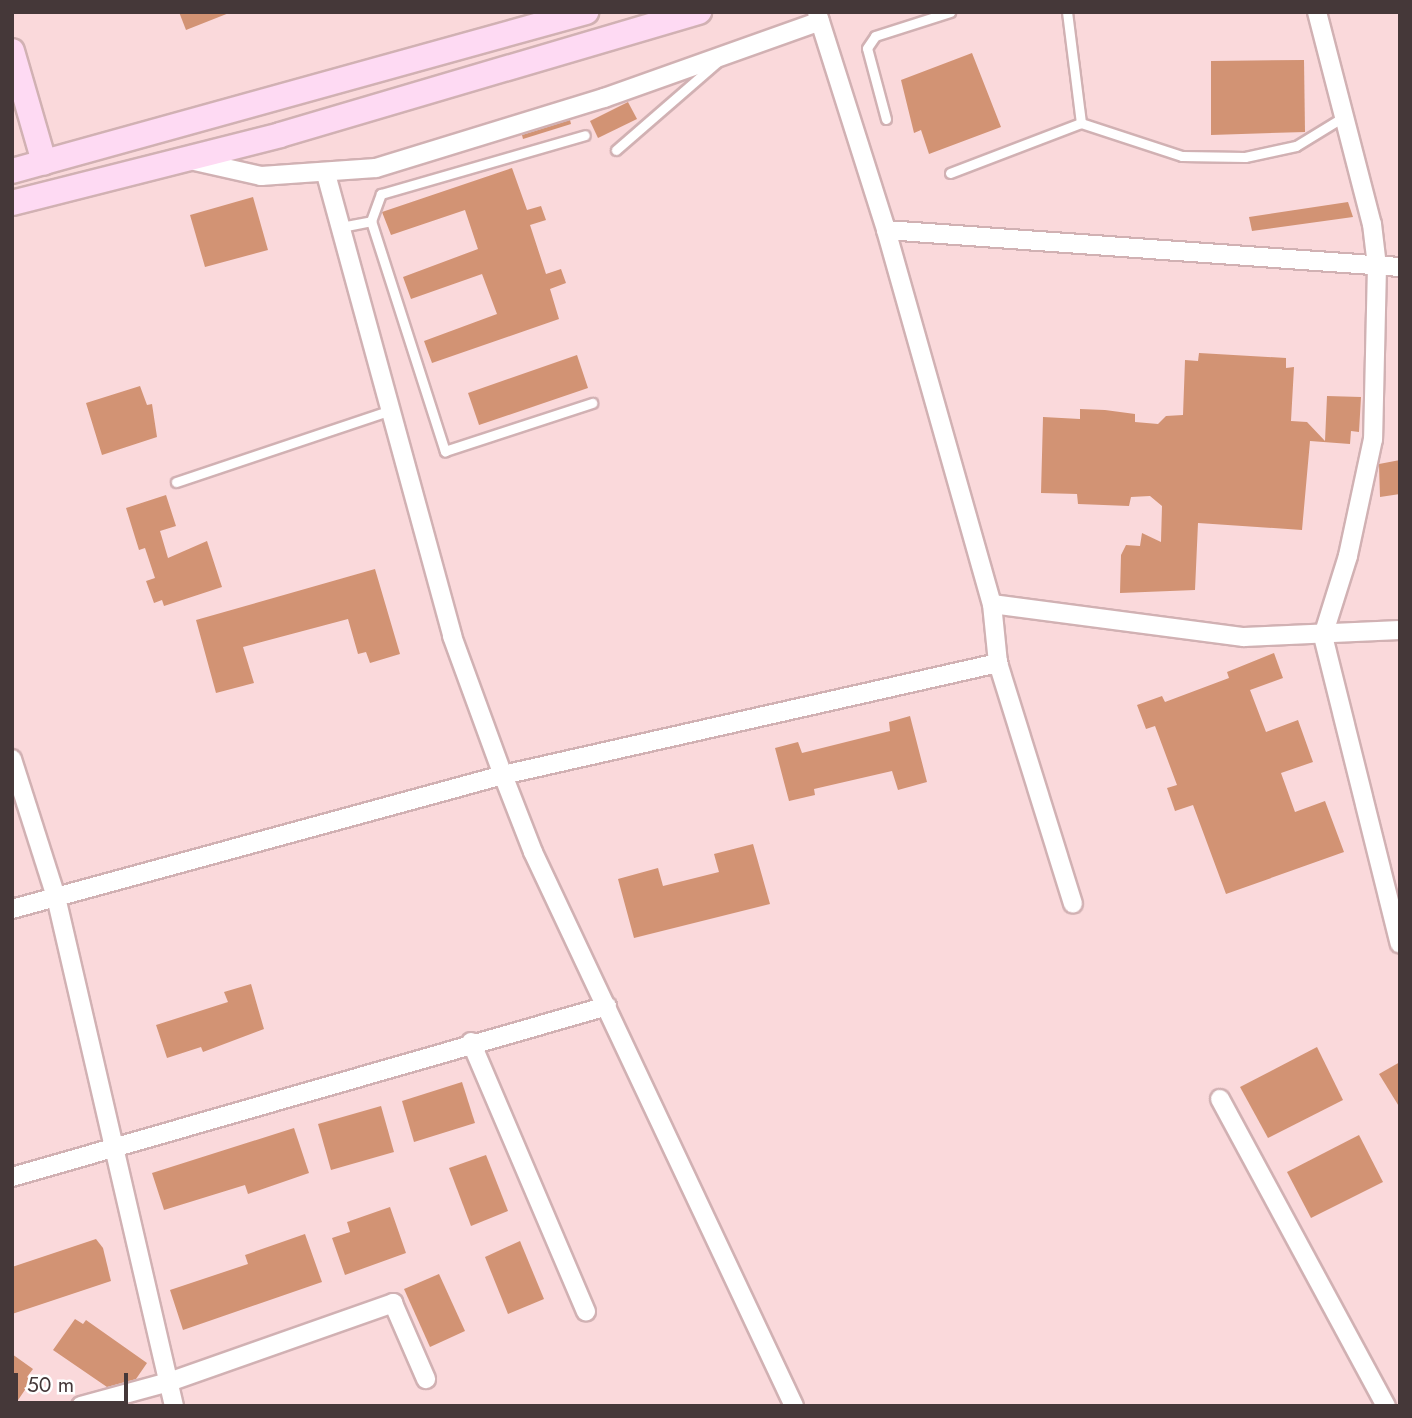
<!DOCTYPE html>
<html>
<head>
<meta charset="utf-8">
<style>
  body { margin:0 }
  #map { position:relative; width:1412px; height:1418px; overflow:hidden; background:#fad9db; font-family:Jost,sans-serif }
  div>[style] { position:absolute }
  .building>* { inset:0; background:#d29374 }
  .roads { filter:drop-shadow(2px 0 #d1b1b3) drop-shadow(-2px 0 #d1b1b3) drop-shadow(0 2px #d1b1b3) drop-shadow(0 -2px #d1b1b3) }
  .lane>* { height:9px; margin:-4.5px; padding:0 4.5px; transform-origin:4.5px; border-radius:4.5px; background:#fff }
  .street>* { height:18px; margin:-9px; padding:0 9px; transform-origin:9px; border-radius:9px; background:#fff }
  .secondary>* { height:24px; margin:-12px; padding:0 12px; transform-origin:12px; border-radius:12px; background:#fedaf3 }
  span { translate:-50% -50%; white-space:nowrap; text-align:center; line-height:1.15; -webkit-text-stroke:7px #fff; paint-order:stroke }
  .frame { position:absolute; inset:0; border:14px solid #453839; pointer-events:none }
  .scale { position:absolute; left:14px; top:1373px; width:114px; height:32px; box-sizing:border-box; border:4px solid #453839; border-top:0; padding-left:9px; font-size:21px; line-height:24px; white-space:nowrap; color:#453839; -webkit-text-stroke:5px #fff; paint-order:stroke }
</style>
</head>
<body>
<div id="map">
  <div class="building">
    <div style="clip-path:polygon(179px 12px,229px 12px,229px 13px,186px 30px)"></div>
    <div style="clip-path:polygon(972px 53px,1001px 127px,929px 154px,921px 130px,914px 133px,901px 80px)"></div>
    <div style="clip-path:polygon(1304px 60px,1305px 132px,1211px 135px,1211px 61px)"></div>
    <div style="clip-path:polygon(628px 102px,637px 119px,598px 138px,590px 121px)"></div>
    <div style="clip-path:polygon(570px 120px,571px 124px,523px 139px,522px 135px)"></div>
    <div style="clip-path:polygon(512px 168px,527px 210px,541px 206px,546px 220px,530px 225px,546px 274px,561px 269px,566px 283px,550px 289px,559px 319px,432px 363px,424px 341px,497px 314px,482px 274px,411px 299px,403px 277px,478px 249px,465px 210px,391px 235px,382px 212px)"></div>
    <div style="clip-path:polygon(253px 197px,268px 250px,205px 267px,190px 215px)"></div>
    <div style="clip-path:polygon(1348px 202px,1353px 217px,1252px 231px,1249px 217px)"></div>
    <div style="clip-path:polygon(1199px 353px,1286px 358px,1286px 368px,1294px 367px,1291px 421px,1307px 422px,1325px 441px,1327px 396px,1361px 397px,1359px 432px,1351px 431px,1350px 444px,1310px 441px,1302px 530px,1198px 523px,1195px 590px,1120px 593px,1121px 555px,1126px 545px,1140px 546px,1142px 533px,1161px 542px,1162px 506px,1150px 496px,1131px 497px,1129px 506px,1078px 504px,1077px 494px,1041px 493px,1043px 417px,1080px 419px,1080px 409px,1105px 410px,1135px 414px,1135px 422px,1158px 424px,1166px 416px,1183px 415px,1185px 360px,1198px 361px)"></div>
    <div style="clip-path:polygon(577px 355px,588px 388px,479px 425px,468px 393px)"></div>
    <div style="clip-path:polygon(140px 386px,147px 405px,152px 404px,157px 437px,102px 455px,86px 403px)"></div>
    <div style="clip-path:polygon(1400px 460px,1400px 494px,1380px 497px,1379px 464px)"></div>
    <div style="clip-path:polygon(166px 495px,176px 526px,160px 531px,168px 558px,207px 541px,222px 587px,164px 606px,162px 600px,154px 603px,146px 581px,155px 578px,145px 548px,139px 550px,126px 508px)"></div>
    <div style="clip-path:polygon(375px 569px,400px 654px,370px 663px,366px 652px,358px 654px,348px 619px,243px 647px,254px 683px,216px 693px,196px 620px)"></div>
    <div style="clip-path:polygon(1274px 653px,1283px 678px,1250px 690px,1266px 732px,1298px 720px,1313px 762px,1281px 773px,1295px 812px,1325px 801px,1344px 852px,1226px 894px,1193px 805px,1175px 811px,1167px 788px,1177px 785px,1155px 726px,1146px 729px,1137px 705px,1162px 696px,1165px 702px,1229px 678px,1227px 672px)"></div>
    <div style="clip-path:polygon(910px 716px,927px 782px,898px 790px,892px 771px,814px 789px,815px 795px,789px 801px,775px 748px,798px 742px,802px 753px,890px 731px,889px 722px)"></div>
    <div style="clip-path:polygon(753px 844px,770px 904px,634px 938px,618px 879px,658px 868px,663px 886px,719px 872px,714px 854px)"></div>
    <div style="clip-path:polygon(251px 984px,264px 1029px,203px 1052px,201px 1047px,167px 1058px,156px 1025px,228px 1002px,224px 992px)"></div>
    <div style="clip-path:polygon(1317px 1047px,1343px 1100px,1268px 1138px,1240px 1087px)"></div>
    <div style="clip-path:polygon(1400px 1062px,1400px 1108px,1379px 1074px)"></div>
    <div style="clip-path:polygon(462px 1082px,475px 1123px,414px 1142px,402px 1101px)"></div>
    <div style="clip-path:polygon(381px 1106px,394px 1152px,331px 1170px,318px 1124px)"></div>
    <div style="clip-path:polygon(294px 1128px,309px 1173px,248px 1194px,245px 1185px,164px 1210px,152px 1173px)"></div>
    <div style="clip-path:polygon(1359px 1135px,1383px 1182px,1311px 1218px,1287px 1172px)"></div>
    <div style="clip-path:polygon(486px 1155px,508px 1211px,471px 1226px,449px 1168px)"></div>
    <div style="clip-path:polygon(390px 1207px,406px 1253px,345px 1275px,332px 1238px,350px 1232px,347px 1222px)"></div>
    <div style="clip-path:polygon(305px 1234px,322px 1282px,183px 1330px,170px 1290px,248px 1264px,245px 1255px)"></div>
    <div style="clip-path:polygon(96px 1239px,103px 1248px,111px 1281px,12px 1314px,12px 1267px)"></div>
    <div style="clip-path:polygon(520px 1241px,544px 1299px,508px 1314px,485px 1257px)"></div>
    <div style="clip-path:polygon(439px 1274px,465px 1331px,430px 1347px,404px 1289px)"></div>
    <div style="clip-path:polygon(75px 1319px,83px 1324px,86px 1320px,147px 1363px,136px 1379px,107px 1387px,53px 1350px)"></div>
    <div style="clip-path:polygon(12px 1354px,33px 1369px,27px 1377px,31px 1381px,14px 1406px)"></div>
  </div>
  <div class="roads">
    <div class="lane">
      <div style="left:1067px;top:12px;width:112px;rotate:82.8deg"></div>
      <div style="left:886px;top:119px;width:73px;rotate:-105deg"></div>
      <div style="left:867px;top:48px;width:14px;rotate:-56deg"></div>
      <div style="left:875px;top:36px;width:79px;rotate:-17.7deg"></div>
      <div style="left:616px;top:150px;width:133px;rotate:-41deg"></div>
      <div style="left:950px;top:173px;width:140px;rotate:-20.9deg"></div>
      <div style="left:1081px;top:123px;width:106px;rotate:18.1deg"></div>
      <div style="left:1182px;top:156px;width:63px;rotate:0.9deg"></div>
      <div style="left:1245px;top:157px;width:52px;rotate:-12.2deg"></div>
      <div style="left:1296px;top:146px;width:57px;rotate:-31.5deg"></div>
      <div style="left:371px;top:221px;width:242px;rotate:72.2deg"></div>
      <div style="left:445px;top:451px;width:155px;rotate:-18.1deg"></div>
      <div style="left:341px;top:227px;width:31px;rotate:-11deg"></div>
      <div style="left:371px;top:221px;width:29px;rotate:-70deg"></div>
      <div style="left:381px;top:194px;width:212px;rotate:-16.1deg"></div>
      <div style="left:176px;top:482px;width:227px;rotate:-18.5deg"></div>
    </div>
    <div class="street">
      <div style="left:817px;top:12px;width:229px;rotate:72.4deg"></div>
      <div style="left:886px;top:230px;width:389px;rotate:74.2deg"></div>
      <div style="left:992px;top:604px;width:59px;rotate:84.2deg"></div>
      <div style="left:998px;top:663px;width:252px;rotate:72.7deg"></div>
      <div style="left:1317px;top:12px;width:219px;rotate:75.5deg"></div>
      <div style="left:1372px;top:224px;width:42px;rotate:83.2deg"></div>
      <div style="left:1377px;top:266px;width:173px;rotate:91.3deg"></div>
      <div style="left:1373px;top:439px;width:120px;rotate:102.1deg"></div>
      <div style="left:1348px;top:556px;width:84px;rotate:107.4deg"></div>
      <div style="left:1323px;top:636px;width:317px;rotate:76deg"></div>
      <div style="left:190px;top:160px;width:73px;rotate:12.7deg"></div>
      <div style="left:261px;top:176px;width:115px;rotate:-4deg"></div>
      <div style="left:376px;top:168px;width:239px;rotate:-17.1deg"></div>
      <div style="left:604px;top:98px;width:229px;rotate:-19.6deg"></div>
      <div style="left:326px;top:174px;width:479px;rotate:74.7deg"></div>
      <div style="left:452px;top:636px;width:148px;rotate:69.9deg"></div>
      <div style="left:503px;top:775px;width:83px;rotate:68.7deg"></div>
      <div style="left:533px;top:852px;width:612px;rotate:64.77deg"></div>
      <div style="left:886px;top:230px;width:515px;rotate:4.12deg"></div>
      <div style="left:992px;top:604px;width:254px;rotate:7.5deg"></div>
      <div style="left:1244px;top:637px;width:156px;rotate:-2.6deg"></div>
      <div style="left:12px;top:759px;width:145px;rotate:72.3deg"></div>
      <div style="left:56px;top:897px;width:522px;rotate:76.95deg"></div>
      <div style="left:12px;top:909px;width:509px;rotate:-15.26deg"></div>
      <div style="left:503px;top:775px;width:508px;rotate:-12.75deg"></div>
      <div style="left:471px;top:1042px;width:293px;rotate:66.9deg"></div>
      <div style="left:1220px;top:1099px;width:349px;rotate:61.6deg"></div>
      <div style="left:12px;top:1177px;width:619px;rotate:-16.03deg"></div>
      <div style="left:81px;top:1406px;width:91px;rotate:-15.3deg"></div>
      <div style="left:169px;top:1382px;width:238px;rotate:-19.4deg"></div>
      <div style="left:393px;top:1303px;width:83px;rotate:66.5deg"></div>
    </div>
    <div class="secondary">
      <div style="left:12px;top:51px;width:116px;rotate:73.9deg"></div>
      <div style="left:12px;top:171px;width:596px;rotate:-15.48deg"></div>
      <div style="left:12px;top:203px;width:276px;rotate:-14.2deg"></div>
      <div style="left:280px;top:135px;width:437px;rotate:-16.4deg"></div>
    </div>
  </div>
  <div class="frame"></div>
  <div class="scale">50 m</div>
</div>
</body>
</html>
